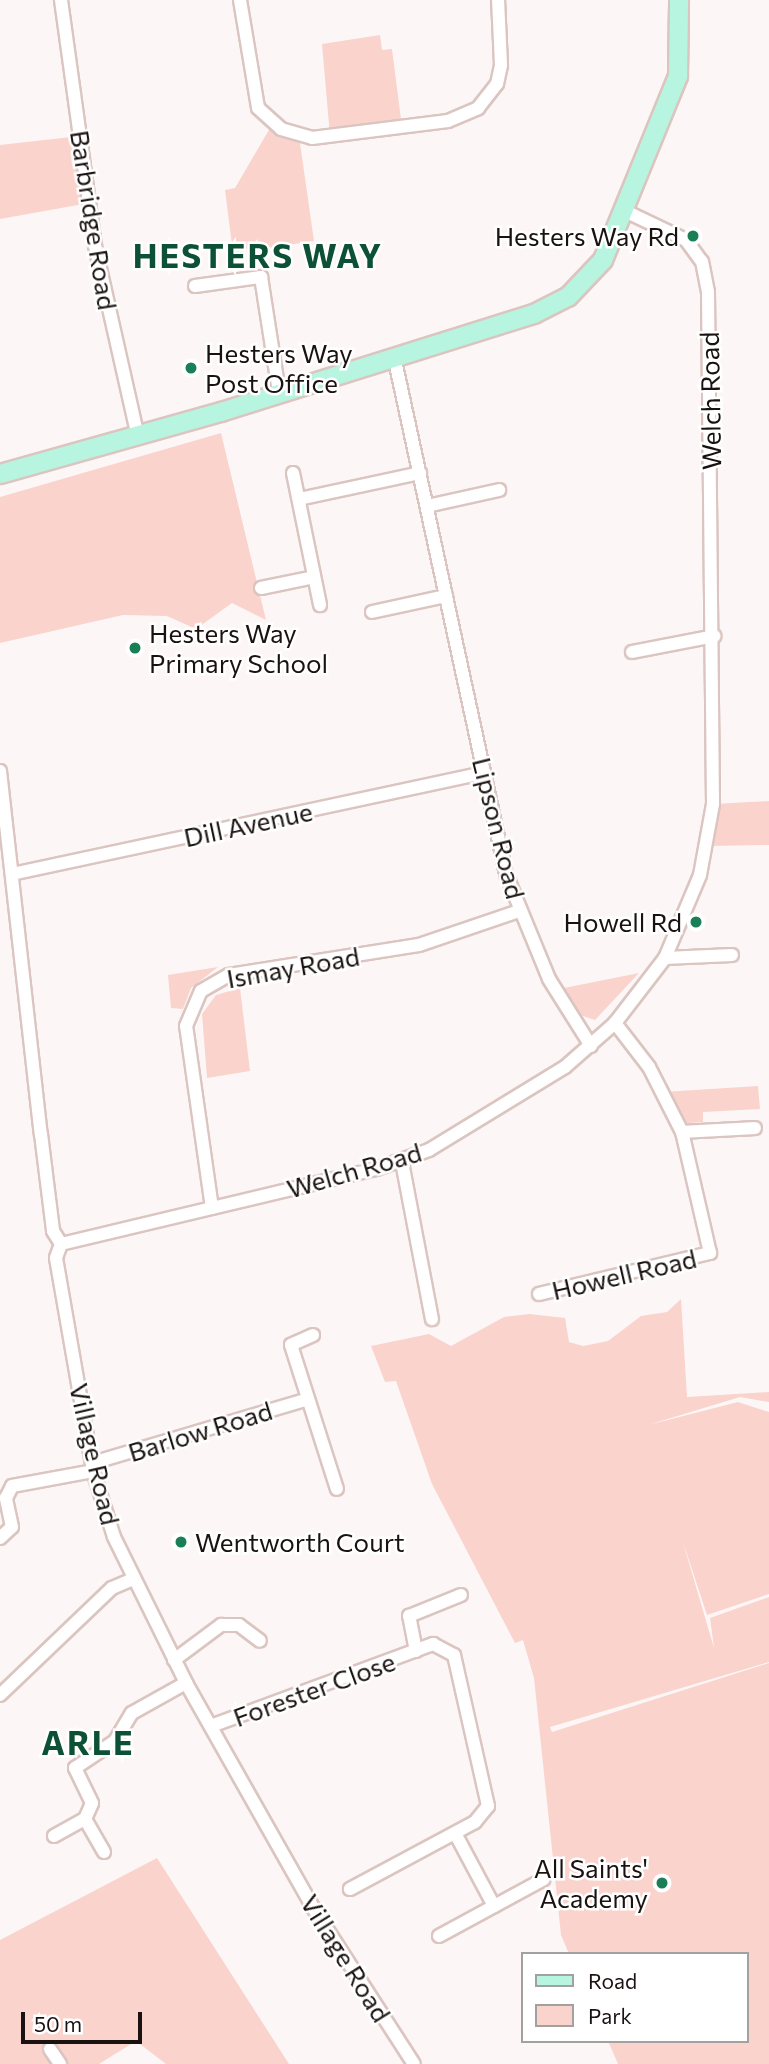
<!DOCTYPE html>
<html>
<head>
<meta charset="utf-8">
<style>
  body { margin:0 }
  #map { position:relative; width:769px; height:2064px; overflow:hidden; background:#fcf7f6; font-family:Commissioner,sans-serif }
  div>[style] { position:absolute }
  .green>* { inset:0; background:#fad3cd }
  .roads { filter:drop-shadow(2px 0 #dbc5c1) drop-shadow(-2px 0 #dbc5c1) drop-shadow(0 2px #dbc5c1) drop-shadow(0 -2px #dbc5c1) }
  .street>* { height:12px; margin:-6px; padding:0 6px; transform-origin:6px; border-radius:6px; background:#fff }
  .secondary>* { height:18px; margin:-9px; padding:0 9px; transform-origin:9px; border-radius:9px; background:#b8f5e0 }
  .dots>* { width:19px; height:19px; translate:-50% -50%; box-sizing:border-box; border:4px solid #fff; border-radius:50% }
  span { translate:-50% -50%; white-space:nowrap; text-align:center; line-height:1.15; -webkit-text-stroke:5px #fff; paint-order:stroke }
  .street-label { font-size:26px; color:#1a1211 }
  .poi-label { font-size:26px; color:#1a1211 }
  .right { translate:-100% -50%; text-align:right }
  .left { translate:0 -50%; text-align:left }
  .district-label { font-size:33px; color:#0c5136; font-weight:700; letter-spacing:2px }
  .legend { position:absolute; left:521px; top:1952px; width:228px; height:91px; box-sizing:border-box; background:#fff; border:2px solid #a3a0a0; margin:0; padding:9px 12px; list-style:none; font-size:21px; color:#1a1211 }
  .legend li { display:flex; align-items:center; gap:14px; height:35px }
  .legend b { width:35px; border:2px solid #a3a0a0 }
  .scale { position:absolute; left:21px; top:2012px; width:121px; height:32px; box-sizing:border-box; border:4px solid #1a1211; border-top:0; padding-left:9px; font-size:21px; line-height:24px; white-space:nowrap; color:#1a1211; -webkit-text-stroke:5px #fff; paint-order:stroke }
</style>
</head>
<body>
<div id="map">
  <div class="green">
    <div style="clip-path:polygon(380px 35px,382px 50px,392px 49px,402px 127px,330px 136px,322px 44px)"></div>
    <div style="clip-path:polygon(273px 123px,299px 136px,314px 241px,233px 253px,225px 190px,235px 188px)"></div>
    <div style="clip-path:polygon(80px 136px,89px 203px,0 219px,0 145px)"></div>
    <div style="clip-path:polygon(221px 433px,266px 620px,232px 603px,196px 629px,167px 616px,123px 615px,0 643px,0 497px)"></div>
    <div style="clip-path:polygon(769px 801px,769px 845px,707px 846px,713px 804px)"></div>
    <div style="clip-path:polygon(218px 967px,191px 988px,183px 1009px,171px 1008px,168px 975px)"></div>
    <div style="clip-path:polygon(639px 973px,595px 1020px,580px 1015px,564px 988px)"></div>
    <div style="clip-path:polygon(240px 988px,250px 1071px,207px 1078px,202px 1014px,216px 995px)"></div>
    <div style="clip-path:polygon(758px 1086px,760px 1109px,703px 1112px,703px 1122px,678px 1124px,663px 1092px)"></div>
    <div style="clip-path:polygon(681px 1299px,687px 1397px,769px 1392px,769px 1402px,740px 1397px,648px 1425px,738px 1402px,769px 1412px,769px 1594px,707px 1615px,682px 1539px,714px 1648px,710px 1618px,769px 1597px,769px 1662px,550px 1727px,552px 1732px,769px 1663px,769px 2064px,618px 2064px,608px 2041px,746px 2041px,746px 1954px,569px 1954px,561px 1935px,534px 1678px,523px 1640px,515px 1643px,432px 1484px,396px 1381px,385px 1382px,371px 1346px,429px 1334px,451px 1346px,504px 1317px,529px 1314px,565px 1318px,569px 1342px,583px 1346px,608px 1341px,641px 1316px,667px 1312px)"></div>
    <div style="clip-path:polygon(157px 1858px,289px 2064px,166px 2064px,136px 2041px,99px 2064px,0 2064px,0 1940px)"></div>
  </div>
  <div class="roads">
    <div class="street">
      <div style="left:61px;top:0;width:248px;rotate:82.1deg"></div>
      <div style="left:95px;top:246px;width:196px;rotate:77.3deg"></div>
      <div style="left:240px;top:0;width:109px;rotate:80.5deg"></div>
      <div style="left:258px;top:108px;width:31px;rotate:42deg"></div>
      <div style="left:281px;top:129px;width:32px;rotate:16deg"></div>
      <div style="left:312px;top:138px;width:137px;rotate:-7.1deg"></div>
      <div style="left:448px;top:121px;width:33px;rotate:-23deg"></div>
      <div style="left:478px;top:108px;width:31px;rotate:-52deg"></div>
      <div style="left:497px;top:84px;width:19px;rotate:-78deg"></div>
      <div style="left:501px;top:65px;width:65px;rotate:-92.6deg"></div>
      <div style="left:195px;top:286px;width:67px;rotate:-7.8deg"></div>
      <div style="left:261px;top:277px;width:116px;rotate:81.1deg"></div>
      <div style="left:394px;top:356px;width:530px;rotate:77.8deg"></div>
      <div style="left:506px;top:874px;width:113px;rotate:67.7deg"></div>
      <div style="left:549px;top:979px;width:79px;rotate:57.9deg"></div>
      <div style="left:293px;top:473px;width:135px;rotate:78.4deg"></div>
      <div style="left:299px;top:499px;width:124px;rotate:-12.1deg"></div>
      <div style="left:427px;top:506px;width:74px;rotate:-12.5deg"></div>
      <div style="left:261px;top:588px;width:54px;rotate:-11.7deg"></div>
      <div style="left:372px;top:612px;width:76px;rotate:-12.2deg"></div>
      <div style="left:632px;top:652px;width:84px;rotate:-11deg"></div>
      <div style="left:0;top:771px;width:365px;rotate:83.6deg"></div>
      <div style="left:41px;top:1134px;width:98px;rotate:82.9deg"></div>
      <div style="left:53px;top:1231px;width:15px;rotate:58deg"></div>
      <div style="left:12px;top:874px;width:483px;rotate:-12.1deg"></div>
      <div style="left:665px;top:958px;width:67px;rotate:-2.6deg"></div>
      <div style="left:682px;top:1132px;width:73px;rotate:-3.1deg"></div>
      <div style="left:402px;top:1162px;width:160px;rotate:79.2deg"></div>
      <div style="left:212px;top:1208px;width:184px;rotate:-98.1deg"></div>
      <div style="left:186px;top:1026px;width:38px;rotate:-67deg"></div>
      <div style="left:201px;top:991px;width:32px;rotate:-30deg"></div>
      <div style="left:229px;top:975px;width:192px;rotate:-9deg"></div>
      <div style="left:419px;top:945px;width:106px;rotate:-18.8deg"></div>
      <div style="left:61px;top:1244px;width:324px;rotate:-13.4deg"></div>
      <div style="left:376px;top:1169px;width:56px;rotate:-19.7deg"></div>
      <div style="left:429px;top:1150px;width:159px;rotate:-31.4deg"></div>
      <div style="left:565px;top:1067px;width:67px;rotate:-41.3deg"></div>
      <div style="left:615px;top:1023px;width:82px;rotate:-52.4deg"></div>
      <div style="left:665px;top:958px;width:90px;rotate:-67.1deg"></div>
      <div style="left:700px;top:875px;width:72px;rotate:-79.6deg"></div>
      <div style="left:713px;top:804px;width:512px;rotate:-90.56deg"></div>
      <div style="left:708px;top:292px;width:31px;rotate:-101deg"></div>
      <div style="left:702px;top:262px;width:27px;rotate:-126deg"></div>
      <div style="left:686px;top:240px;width:68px;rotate:-154.6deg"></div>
      <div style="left:61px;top:1244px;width:15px;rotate:110deg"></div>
      <div style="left:56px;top:1258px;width:216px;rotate:80.1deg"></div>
      <div style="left:93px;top:1471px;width:69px;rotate:72.3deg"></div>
      <div style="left:114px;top:1537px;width:163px;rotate:63.7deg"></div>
      <div style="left:186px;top:1683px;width:260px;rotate:60.5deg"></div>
      <div style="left:314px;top:1909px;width:184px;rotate:57.2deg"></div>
      <div style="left:539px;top:1294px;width:176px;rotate:-13.5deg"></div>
      <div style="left:710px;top:1253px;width:124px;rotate:-103deg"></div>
      <div style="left:682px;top:1132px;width:73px;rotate:-116.9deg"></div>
      <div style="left:649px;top:1067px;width:56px;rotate:-127.7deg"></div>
      <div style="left:313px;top:1335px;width:24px;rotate:156deg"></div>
      <div style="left:291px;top:1345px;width:151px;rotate:72.3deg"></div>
      <div style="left:92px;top:1463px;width:225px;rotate:-16.5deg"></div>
      <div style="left:0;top:1538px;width:16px;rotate:-43deg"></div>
      <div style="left:12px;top:1527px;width:30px;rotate:-102deg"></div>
      <div style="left:6px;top:1498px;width:13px;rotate:-63deg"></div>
      <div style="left:12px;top:1486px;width:82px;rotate:-10.5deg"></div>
      <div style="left:416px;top:1651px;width:36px;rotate:-101deg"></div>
      <div style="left:409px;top:1616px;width:56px;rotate:-22deg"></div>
      <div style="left:174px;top:1660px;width:59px;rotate:-36.7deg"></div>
      <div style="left:221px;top:1625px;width:18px"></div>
      <div style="left:239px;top:1625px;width:26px;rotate:37deg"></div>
      <div style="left:0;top:1695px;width:155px;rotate:-43.7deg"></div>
      <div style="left:112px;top:1588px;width:23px;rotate:-23deg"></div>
      <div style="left:211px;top:1726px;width:237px;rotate:-20.3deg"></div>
      <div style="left:433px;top:1644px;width:24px;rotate:28deg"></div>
      <div style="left:454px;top:1655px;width:155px;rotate:77.3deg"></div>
      <div style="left:488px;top:1806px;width:21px;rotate:129deg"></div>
      <div style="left:475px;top:1822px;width:142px;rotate:151.8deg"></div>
      <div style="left:455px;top:1833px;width:83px;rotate:61.9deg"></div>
      <div style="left:54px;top:1836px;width:35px;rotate:-29deg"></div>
      <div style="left:104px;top:1852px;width:38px;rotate:-120deg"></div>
      <div style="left:85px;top:1819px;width:17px;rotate:-66deg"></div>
      <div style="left:92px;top:1803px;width:39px;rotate:-116deg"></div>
      <div style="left:75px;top:1768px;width:48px;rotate:-34deg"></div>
      <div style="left:115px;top:1741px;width:33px;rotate:-59deg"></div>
      <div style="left:132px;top:1713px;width:62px;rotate:-29.1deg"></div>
      <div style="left:439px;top:1936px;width:119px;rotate:-28.5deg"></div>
      <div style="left:50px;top:2049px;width:18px;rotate:56deg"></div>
    </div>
    <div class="secondary">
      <div style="left:0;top:474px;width:230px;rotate:-15.7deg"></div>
      <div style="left:221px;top:412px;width:328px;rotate:-17.4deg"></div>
      <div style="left:534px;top:314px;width:38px;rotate:-27deg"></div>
      <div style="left:568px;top:297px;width:51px;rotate:-46.6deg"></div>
      <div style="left:603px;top:260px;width:199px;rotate:-67.8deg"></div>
      <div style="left:678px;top:76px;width:76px;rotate:-89.2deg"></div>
    </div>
  </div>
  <div class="dots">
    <div style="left:693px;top:236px;background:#1a7e57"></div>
    <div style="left:191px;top:368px;background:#1a7e57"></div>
    <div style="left:135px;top:648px;background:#1a7e57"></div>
    <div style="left:696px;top:922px;background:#1a7e57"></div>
    <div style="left:181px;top:1542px;background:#1a7e57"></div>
    <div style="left:662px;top:1883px;background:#1a7e57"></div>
  </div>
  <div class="street-label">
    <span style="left:94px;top:220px;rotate:81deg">Barbridge Road</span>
    <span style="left:710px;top:401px;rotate:-91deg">Welch Road</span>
    <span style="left:248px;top:824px;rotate:-12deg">Dill Avenue</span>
    <span style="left:499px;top:828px;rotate:76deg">Lipson Road</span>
    <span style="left:293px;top:967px;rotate:-10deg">Ismay Road</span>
    <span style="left:354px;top:1170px;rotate:-16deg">Welch Road</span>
    <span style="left:624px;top:1274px;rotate:-13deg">Howell Road</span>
    <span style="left:200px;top:1431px;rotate:-17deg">Barlow Road</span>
    <span style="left:95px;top:1454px;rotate:77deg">Village Road</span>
    <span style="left:314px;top:1689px;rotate:-20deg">Forester Close</span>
    <span style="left:346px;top:1958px;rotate:58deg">Village Road</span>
  </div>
  <div class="poi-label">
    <span class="right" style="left:679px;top:236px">Hesters Way Rd</span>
    <span class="left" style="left:205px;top:368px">Hesters Way<br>Post Office</span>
    <span class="left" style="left:149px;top:648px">Hesters Way<br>Primary School</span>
    <span class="right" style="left:682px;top:922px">Howell Rd</span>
    <span class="left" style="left:195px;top:1542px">Wentworth Court</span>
    <span class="right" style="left:648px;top:1883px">All Saints'<br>Academy</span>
  </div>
  <div class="district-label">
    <span style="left:258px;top:255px">HESTERS WAY</span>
    <span style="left:88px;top:1742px">ARLE</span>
  </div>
  <ul class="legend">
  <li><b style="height:9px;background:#b8f5e0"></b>Road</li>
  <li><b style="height:19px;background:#fad3cd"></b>Park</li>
  </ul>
  <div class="scale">50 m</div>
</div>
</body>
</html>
